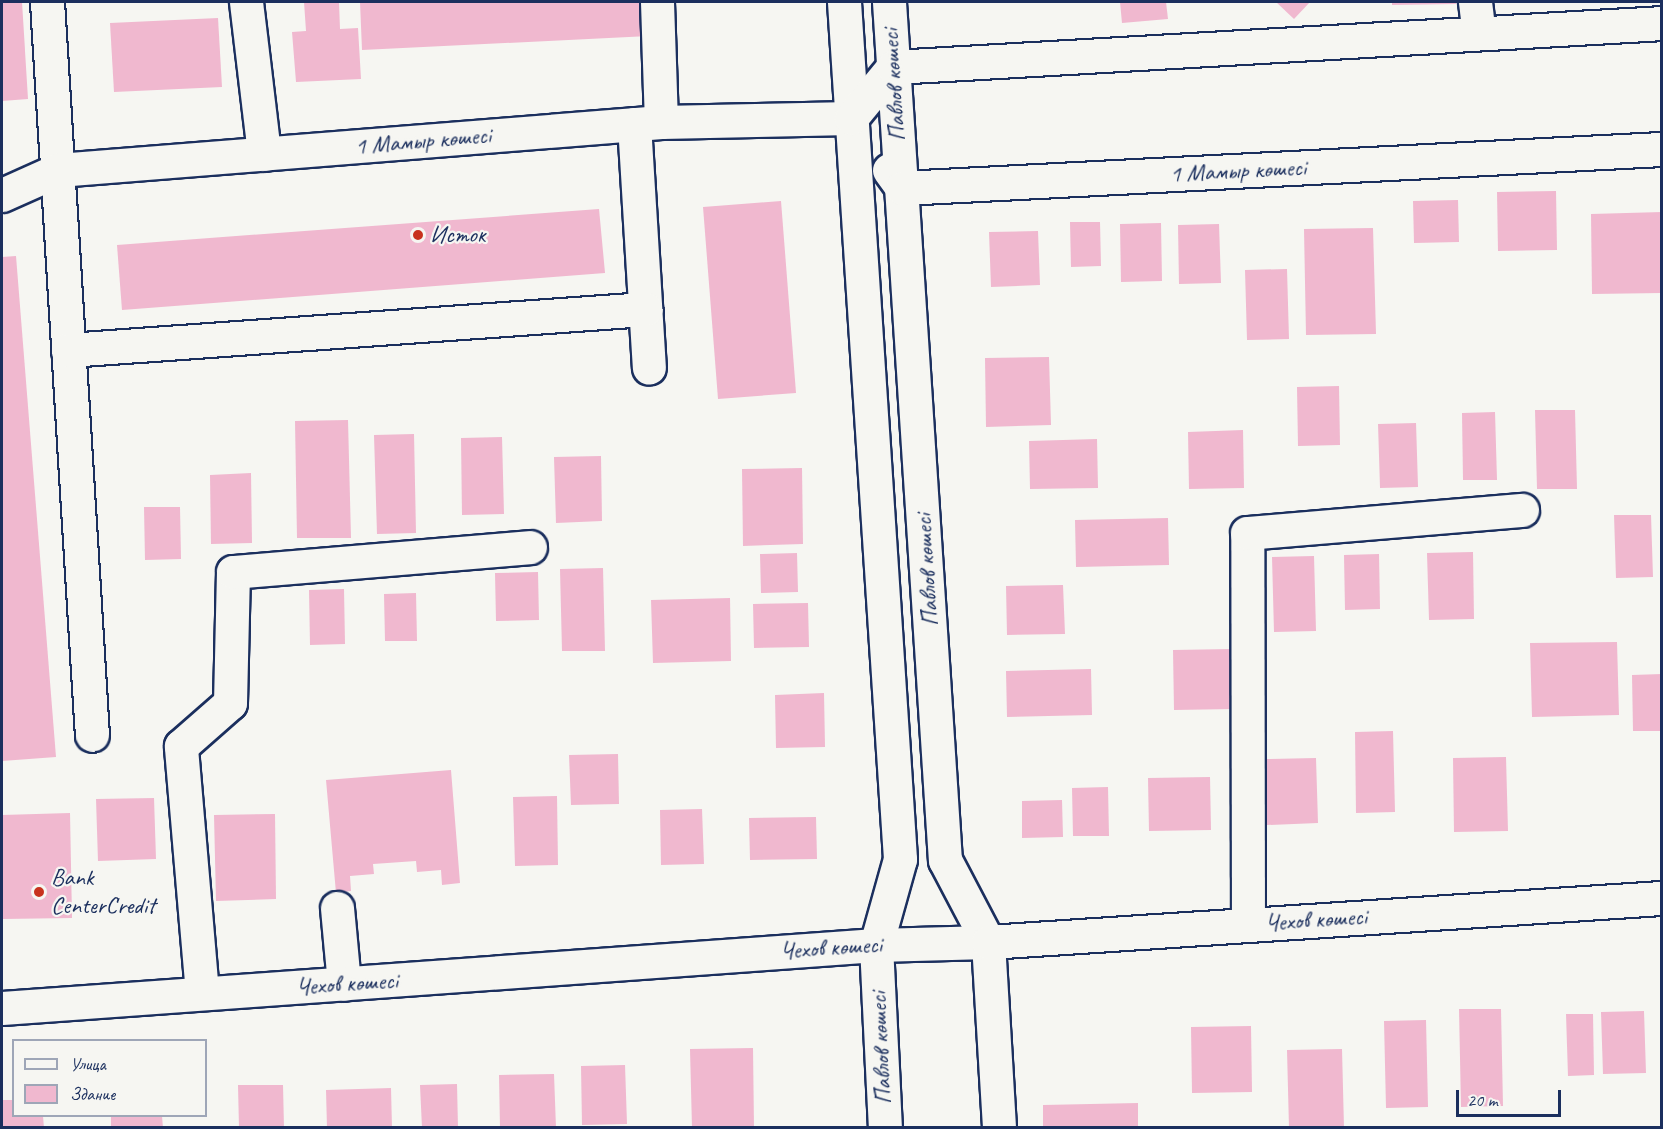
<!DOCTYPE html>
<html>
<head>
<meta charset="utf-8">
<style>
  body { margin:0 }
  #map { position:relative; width:1663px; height:1129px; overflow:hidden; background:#f6f6f2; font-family:Caveat,sans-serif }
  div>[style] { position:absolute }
  .building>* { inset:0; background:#f0b8cf }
  .roads { filter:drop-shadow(2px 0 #1b2f5e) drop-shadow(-2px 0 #1b2f5e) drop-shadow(0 2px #1b2f5e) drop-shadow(0 -2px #1b2f5e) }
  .minor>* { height:33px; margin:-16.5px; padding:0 16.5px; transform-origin:16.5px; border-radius:16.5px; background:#f6f6f2 }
  .dots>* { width:16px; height:16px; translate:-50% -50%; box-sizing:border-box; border:3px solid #f6f6f2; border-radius:50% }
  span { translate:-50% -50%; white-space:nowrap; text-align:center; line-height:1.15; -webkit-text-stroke:4.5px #f6f6f2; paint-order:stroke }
  .street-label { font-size:24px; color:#1b2f5e }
  .poi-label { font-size:24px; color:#1b2f5e }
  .left { translate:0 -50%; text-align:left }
  .frame { position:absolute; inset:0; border:3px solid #1b2f5e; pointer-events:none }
  .legend { position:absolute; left:12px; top:1039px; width:195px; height:78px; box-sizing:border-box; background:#f6f6f2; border:2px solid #9ea6b7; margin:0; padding:8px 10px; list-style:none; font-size:18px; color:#1b2f5e }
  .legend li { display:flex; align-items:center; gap:12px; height:30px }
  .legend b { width:30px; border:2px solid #9ea6b7 }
  .scale { position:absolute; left:1456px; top:1090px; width:105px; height:27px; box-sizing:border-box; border:3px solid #1b2f5e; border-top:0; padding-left:8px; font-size:18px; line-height:21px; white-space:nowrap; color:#1b2f5e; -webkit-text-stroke:4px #f6f6f2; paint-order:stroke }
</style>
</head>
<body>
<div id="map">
  <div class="building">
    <div style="clip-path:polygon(2px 2px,22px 2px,28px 99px,2px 101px)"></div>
    <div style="clip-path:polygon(304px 2px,339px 2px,340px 29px,358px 28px,361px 79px,296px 82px,292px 32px,306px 31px)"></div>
    <div style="clip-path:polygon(360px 2px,647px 2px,649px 36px,362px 50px)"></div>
    <div style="clip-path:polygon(1120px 2px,1166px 2px,1168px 19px,1122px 23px)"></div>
    <div style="clip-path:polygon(1276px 2px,1310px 2px,1294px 19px)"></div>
    <div style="clip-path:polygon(1392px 2px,1456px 2px,1456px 4px,1392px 5px)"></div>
    <div style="clip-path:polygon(218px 18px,222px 87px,114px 92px,110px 23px)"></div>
    <div style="clip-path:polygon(1556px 191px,1557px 250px,1498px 251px,1497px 192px)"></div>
    <div style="clip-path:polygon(1458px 200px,1459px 242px,1414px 243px,1413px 201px)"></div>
    <div style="clip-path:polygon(781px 201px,796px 393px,718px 399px,703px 207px)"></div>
    <div style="clip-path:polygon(599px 209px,605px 273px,122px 310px,117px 245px)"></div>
    <div style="clip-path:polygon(1662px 212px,1662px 293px,1592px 294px,1591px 214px)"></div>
    <div style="clip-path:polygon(1070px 222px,1100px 222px,1101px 266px,1071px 267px)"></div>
    <div style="clip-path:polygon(1161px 223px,1162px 281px,1121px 282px,1120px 224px)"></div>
    <div style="clip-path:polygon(1219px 224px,1221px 283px,1179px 284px,1178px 225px)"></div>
    <div style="clip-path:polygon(1373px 228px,1376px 334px,1306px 335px,1304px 229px)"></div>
    <div style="clip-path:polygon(1038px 231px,1040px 285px,991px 287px,989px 232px)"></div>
    <div style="clip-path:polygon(16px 256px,56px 757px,2px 761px,2px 257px)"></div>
    <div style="clip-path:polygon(1287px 269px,1289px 339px,1247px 340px,1245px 270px)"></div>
    <div style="clip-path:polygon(1049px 357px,1051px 425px,986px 427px,985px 358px)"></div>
    <div style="clip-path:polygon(1339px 386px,1340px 445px,1298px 446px,1297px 387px)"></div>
    <div style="clip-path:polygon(1535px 410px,1575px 410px,1577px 489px,1537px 489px)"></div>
    <div style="clip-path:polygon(1495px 412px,1497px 480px,1463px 480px,1462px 413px)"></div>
    <div style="clip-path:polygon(348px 420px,351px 538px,297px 538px,295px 421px)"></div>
    <div style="clip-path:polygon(1416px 423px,1418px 487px,1380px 488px,1378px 424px)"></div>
    <div style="clip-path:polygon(1243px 430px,1244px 488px,1189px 489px,1188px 432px)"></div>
    <div style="clip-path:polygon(414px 434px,416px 533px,377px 534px,374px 435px)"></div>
    <div style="clip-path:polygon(502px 437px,504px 514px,462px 515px,461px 438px)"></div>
    <div style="clip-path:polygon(1097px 439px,1098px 488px,1030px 489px,1029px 441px)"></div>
    <div style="clip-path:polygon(601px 456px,602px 521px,556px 523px,554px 457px)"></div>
    <div style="clip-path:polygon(802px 468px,803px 544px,743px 546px,742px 469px)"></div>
    <div style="clip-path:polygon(251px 473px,252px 543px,211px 544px,210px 475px)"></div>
    <div style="clip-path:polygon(144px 507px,180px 507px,181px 559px,145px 560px)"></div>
    <div style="clip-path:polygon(1614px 515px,1651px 515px,1653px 577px,1616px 578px)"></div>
    <div style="clip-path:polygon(1168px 518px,1169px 565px,1076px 567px,1075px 520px)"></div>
    <div style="clip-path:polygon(1473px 552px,1474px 619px,1429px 620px,1427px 553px)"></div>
    <div style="clip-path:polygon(797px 553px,798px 592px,761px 593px,760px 554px)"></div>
    <div style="clip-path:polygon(1379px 554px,1380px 609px,1345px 610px,1344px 555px)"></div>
    <div style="clip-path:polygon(1314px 556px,1316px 631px,1274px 632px,1272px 557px)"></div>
    <div style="clip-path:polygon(603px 568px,605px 651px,562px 651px,560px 569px)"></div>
    <div style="clip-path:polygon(538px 572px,539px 620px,496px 621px,495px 573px)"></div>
    <div style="clip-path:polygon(1063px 585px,1065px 634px,1007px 635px,1006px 586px)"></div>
    <div style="clip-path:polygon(344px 589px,345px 644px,310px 645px,309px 590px)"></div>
    <div style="clip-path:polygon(416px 593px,417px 641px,385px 641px,384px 594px)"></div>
    <div style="clip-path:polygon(730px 598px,731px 661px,653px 663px,651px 600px)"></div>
    <div style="clip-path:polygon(808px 603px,809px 647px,754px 648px,753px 604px)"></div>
    <div style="clip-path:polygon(1617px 642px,1619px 715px,1532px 717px,1530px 643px)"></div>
    <div style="clip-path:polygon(1232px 649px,1234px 709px,1174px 710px,1173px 650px)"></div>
    <div style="clip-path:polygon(1091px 669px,1092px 715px,1007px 717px,1006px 671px)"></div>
    <div style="clip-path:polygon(1662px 674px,1662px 731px,1633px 731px,1632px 675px)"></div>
    <div style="clip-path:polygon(824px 693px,825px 747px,776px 748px,775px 695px)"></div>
    <div style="clip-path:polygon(1393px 731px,1395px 812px,1356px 813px,1355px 732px)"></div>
    <div style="clip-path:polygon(618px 754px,619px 804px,571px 805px,569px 755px)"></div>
    <div style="clip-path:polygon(1506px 757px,1508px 831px,1454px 832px,1453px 758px)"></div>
    <div style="clip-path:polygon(1316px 758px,1318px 823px,1267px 825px,1266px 759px)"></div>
    <div style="clip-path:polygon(451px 770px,460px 883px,442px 885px,441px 870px,417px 872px,416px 861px,373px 864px,374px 874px,350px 876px,351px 891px,336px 893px,326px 780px)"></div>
    <div style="clip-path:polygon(1210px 777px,1211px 830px,1149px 831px,1148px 778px)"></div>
    <div style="clip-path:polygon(1108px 787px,1109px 836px,1073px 836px,1072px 788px)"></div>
    <div style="clip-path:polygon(557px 796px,558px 865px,515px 866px,513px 797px)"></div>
    <div style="clip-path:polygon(154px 798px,156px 859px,98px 861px,96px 799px)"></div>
    <div style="clip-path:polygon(1062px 800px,1063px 837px,1022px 838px,1022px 801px)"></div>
    <div style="clip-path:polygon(702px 809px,704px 864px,661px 865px,660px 810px)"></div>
    <div style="clip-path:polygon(70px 813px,72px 918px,3px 919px,2px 815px)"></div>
    <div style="clip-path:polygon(275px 814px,276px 899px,216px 901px,214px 815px)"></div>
    <div style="clip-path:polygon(816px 817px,817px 859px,750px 860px,749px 818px)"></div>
    <div style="clip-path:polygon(1459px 1009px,1501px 1009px,1503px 1106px,1461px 1107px)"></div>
    <div style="clip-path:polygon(1644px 1011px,1646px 1073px,1603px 1074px,1601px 1012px)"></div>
    <div style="clip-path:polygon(1566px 1014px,1593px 1014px,1594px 1075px,1568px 1076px)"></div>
    <div style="clip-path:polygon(1426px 1020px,1428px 1107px,1386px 1108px,1384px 1021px)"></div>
    <div style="clip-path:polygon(1251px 1026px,1252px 1092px,1192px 1093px,1191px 1027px)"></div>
    <div style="clip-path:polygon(753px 1048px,754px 1128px,692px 1128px,690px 1049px)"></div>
    <div style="clip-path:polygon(1342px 1049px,1344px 1128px,1289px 1128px,1287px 1050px)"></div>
    <div style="clip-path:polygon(625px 1065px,627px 1124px,582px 1125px,581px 1066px)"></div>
    <div style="clip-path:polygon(554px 1074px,556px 1128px,500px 1128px,499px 1075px)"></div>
    <div style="clip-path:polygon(457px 1084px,458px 1128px,422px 1128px,420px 1085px)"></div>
    <div style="clip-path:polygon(238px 1085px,283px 1085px,284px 1128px,239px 1128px)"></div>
    <div style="clip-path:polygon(391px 1088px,392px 1128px,327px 1128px,326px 1090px)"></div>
    <div style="clip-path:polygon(2px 1100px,14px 1100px,14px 1116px,43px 1116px,44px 1128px,2px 1128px)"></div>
    <div style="clip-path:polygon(1138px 1103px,1138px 1128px,1043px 1128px,1043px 1105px)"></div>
    <div style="clip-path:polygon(111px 1116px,162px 1116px,163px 1128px,111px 1128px)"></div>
  </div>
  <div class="roads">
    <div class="minor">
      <div style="left:47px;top:2px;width:734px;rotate:86.49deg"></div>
      <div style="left:246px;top:2px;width:153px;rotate:83.2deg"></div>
      <div style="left:657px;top:2px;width:120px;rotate:88.1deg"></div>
      <div style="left:844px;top:2px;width:859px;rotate:86.26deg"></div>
      <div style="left:900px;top:859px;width:89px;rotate:105.6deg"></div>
      <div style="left:876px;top:945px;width:183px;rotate:87.2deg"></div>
      <div style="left:889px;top:2px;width:860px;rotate:86.27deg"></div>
      <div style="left:945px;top:860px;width:93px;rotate:62.3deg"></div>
      <div style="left:988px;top:942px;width:186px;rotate:86.6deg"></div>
      <div style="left:1475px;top:2px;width:31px;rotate:83deg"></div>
      <div style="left:634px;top:124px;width:244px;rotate:86.5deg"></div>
      <div style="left:889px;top:170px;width:22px;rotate:54deg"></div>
      <div style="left:902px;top:188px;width:761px;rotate:-2.94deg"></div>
      <div style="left:2px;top:195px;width:61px;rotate:-24.1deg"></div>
      <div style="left:58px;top:170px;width:605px;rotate:-4.55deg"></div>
      <div style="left:661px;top:122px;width:190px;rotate:-1.2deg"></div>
      <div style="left:851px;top:118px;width:66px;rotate:-50.5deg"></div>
      <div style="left:893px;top:67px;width:770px;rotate:-3.27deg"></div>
      <div style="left:68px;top:350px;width:579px;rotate:-4.06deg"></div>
      <div style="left:337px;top:908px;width:76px;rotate:84.7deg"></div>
      <div style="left:1248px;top:925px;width:392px;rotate:-90.1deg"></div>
      <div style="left:1247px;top:533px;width:276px;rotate:-4.8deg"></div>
      <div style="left:202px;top:993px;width:248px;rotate:-94.9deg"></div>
      <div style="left:181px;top:746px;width:65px;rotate:-41.3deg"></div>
      <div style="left:230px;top:703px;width:131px;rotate:-88.7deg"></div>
      <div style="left:233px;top:572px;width:298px;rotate:-4.8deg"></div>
      <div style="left:2px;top:1008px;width:876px;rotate:-4.12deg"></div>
      <div style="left:876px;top:945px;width:112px;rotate:-1.5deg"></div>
      <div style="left:988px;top:942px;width:675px;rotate:-3.74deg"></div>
    </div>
  </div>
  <div class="dots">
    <div style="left:418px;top:235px;background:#c8321e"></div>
    <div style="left:39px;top:892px;background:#c8321e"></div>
  </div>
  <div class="street-label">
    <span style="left:894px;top:85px;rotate:-94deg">Павлов көшесі</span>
    <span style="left:423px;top:141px;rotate:-5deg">1 Мамыр көшесі</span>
    <span style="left:1238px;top:171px;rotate:-3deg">1 Мамыр көшесі</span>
    <span style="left:927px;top:570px;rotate:-94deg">Павлов көшесі</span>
    <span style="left:1316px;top:920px;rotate:-4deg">Чехов көшесі</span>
    <span style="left:831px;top:948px;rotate:-4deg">Чехов көшесі</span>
    <span style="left:347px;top:984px;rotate:-4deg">Чехов көшесі</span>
    <span style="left:881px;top:1048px;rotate:-93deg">Павлов көшесі</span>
  </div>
  <div class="poi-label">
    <span class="left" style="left:430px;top:235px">Исток</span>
    <span class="left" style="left:51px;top:892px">Bank<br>CenterCredit</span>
  </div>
  <div class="frame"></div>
  <ul class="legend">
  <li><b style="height:8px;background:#f6f6f2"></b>Улица</li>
  <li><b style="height:16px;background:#f0b8cf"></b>Здание</li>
  </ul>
  <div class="scale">20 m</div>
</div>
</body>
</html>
